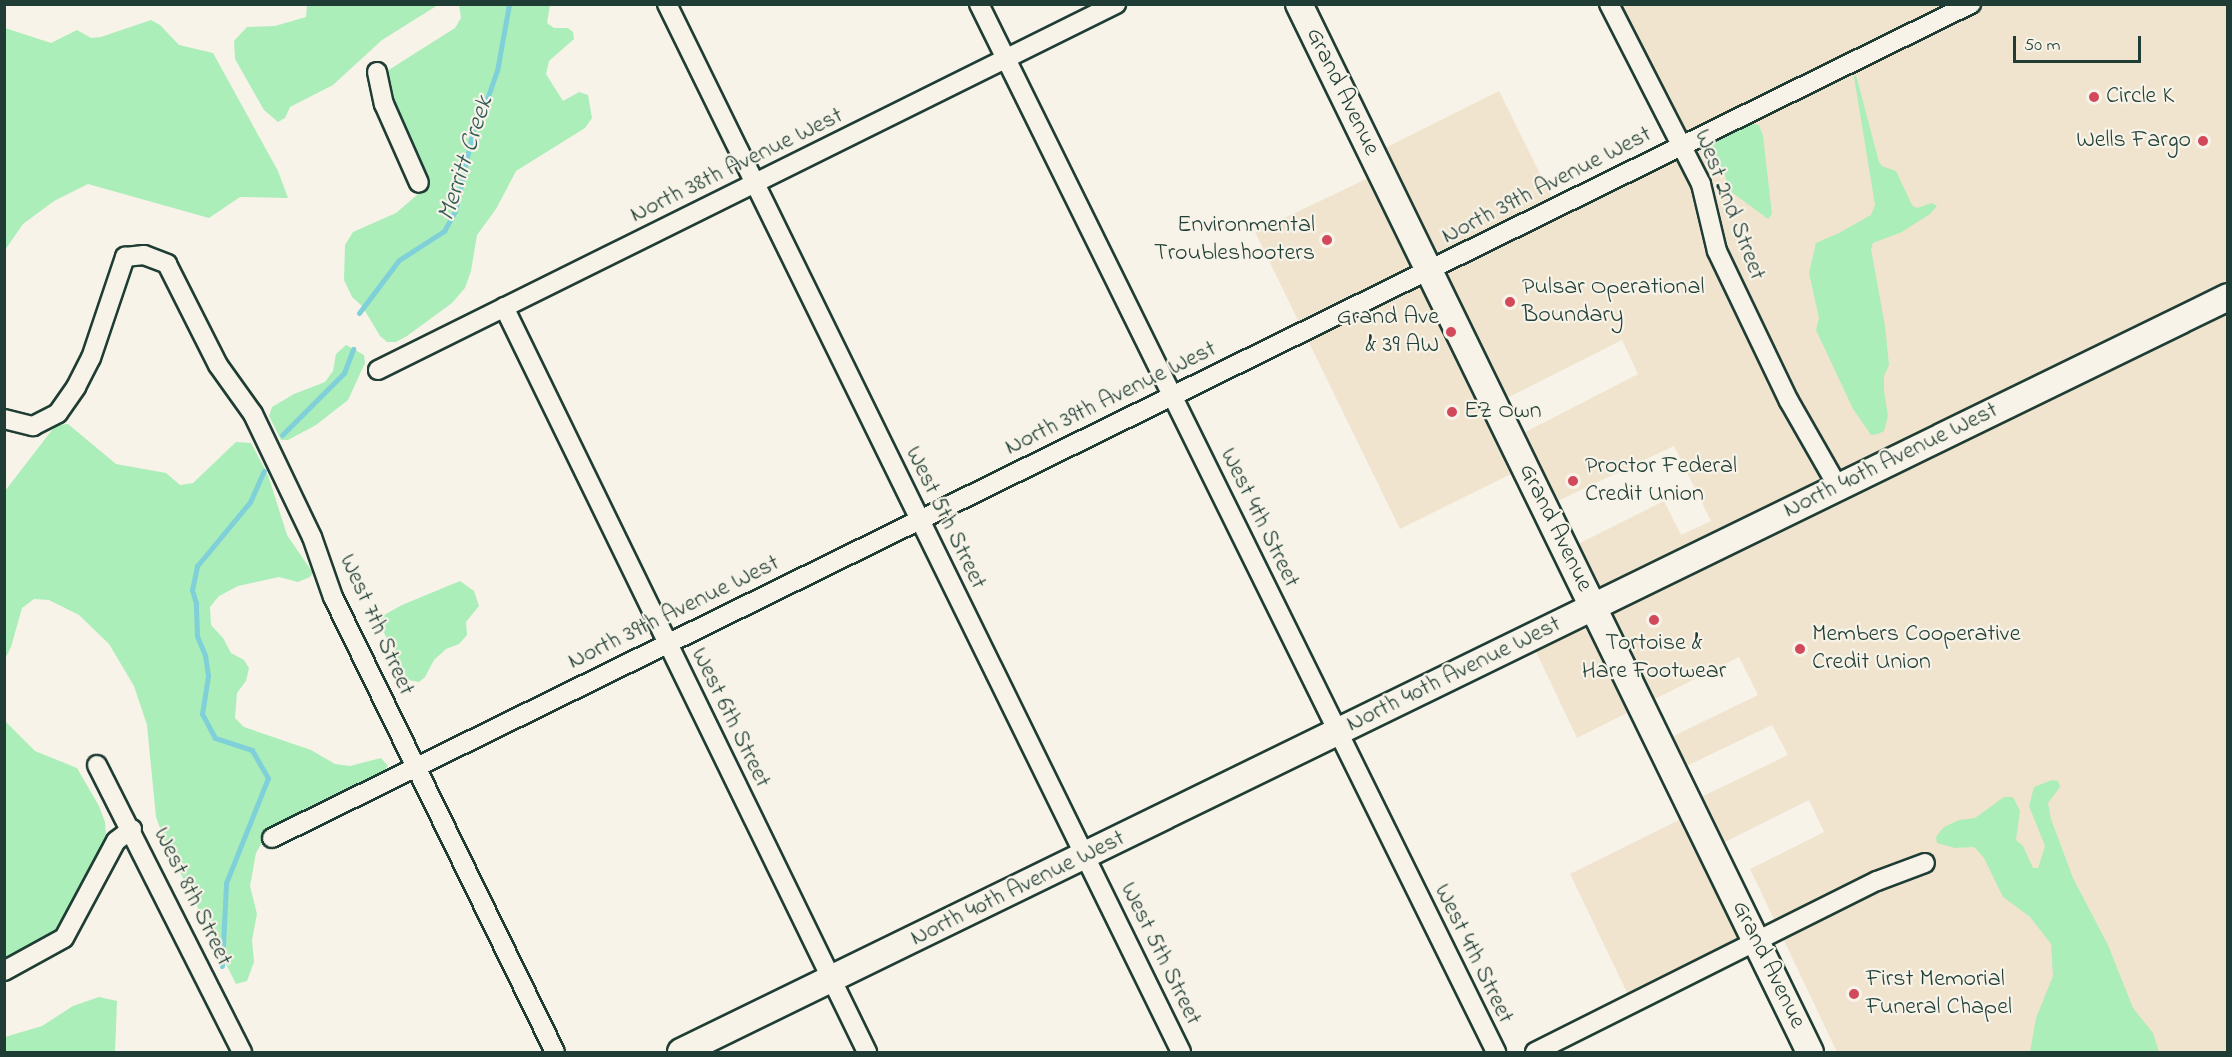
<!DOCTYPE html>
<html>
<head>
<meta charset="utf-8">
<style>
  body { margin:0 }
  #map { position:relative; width:2232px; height:1057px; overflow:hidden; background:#f7f3e8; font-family:"Indie Flower",sans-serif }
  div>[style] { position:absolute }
  .built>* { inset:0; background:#f1e4cf }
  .green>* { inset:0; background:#abeeb9 }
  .stream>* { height:5px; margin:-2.5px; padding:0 2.5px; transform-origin:2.5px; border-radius:2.5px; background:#7fd0d9 }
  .roads { filter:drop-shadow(2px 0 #1f3d34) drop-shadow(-2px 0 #1f3d34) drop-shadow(0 2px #1f3d34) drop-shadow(0 -2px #1f3d34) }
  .street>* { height:18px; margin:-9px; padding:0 9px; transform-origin:9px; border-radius:9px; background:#f7f3e8 }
  .secondary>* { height:26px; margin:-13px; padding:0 13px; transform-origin:13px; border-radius:13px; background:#f7f3e8 }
  .dots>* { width:16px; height:16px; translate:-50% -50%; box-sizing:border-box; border:3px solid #f7f3e8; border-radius:50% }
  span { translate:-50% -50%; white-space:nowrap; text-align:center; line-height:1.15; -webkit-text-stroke:4.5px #f7f3e8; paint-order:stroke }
  .street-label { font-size:24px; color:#1f3d34 }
  .poi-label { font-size:24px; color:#1f3d34 }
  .left { translate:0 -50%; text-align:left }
  .right { translate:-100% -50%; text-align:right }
  .water-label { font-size:26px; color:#325a55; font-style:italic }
  .frame { position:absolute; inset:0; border:6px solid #1f3d34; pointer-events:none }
  .scale { position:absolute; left:2013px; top:36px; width:128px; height:27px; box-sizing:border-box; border:3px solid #1f3d34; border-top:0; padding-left:8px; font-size:18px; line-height:21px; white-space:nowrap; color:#1f3d34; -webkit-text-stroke:4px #f7f3e8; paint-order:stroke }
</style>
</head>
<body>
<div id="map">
  <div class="built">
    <div style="clip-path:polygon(evenodd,1609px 5px,2227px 5px,2227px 1052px,1837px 1052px,1750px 869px,1824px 832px,1809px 800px,1711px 849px,1756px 942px,1633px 1005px,1570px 874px,1693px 813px,1689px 803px,1788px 755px,1772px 725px,1674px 772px,1659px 743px,1758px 695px,1739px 657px,1577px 738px,1529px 637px,1593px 607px,1566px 550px,1664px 501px,1681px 535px,1711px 521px,1674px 446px,1545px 507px,1525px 467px,1400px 529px,1255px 232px,1381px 172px,1373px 154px,1499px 91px,1557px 208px,1679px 146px,1609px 5px,1622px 340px,1638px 374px,1512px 439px,1495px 404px,1622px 340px)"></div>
  </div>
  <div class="green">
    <div style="clip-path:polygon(307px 5px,307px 4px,438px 5px,382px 40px,333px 85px,290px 107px,285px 118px,278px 122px,264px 110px,235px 59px,234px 41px,247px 27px,275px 26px,306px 17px)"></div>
    <div style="clip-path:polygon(459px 5px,550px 5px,547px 23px,554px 28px,568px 28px,573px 32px,574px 39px,549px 61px,546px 74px,563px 101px,579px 92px,588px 95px,592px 118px,585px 128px,516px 171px,496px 209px,477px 235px,471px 271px,465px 288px,452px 303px,407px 336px,396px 342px,387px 342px,380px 336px,362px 306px,352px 297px,344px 280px,345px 245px,353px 232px,396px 213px,417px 195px,422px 181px,384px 91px,387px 71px,455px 28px,461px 18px)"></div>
    <div style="clip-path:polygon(151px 20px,160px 25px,179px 45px,213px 53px,278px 171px,288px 198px,240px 197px,209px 218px,88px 184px,54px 201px,23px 224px,5px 250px,5px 28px,51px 43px,77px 30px,91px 38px,101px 37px)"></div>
    <div style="clip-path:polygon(1856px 75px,1879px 162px,1882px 166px,1896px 171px,1912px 205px,1917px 208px,1932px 203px,1937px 206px,1930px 214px,1902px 232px,1873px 243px,1871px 249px,1885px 326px,1889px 365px,1884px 376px,1884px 391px,1888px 416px,1884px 431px,1878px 434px,1871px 435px,1853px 409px,1816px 330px,1819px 318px,1809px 273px,1816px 243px,1839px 233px,1871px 215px,1875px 205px,1854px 77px)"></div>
    <div style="clip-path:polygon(1752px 124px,1759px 125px,1763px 136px,1772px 214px,1768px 219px,1730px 191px,1723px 169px,1715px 168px,1705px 161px,1705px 152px,1712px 143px)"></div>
    <div style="clip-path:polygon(346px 345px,364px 355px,365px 363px,348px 400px,316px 425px,288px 440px,281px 440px,269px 416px,272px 407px,294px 394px,325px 382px,333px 371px,336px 354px)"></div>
    <div style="clip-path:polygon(68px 424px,116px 464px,166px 473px,180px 485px,193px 483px,236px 442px,251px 443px,268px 475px,287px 535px,313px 573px,310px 577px,298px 582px,279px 577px,238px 586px,219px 596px,210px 607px,211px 625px,223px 638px,231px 653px,244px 660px,249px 668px,246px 681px,237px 693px,235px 718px,244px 727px,311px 750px,335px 764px,350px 766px,381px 758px,388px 766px,381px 774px,331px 800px,297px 813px,265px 837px,256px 853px,250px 886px,257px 914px,252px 940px,254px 962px,247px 981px,236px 984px,165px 842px,156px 817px,147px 725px,134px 686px,109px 644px,79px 615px,49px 600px,34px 599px,22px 608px,11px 647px,5px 659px,5px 491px,52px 430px,58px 425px)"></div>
    <div style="clip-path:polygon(460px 581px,474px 591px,479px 606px,466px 622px,467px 635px,459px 644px,446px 649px,434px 660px,425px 677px,419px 682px,408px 680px,377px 619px,402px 605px)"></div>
    <div style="clip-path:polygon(4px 720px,35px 751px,77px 768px,99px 806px,105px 822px,106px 837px,65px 923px,50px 939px,16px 958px,5px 959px)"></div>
    <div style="clip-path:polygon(2052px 780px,2058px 781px,2060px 787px,2048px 803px,2051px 819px,2073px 878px,2108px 945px,2133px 1008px,2153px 1033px,2159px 1052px,2030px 1052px,2036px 1018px,2053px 976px,2051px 944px,2030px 917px,2003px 897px,1984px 858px,1974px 847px,1955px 848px,1937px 843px,1936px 837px,1944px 827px,1959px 820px,1975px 818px,2004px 797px,2013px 797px,2020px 811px,2016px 840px,2023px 846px,2033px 868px,2038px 868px,2045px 846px,2029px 806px,2034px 787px)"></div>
    <div style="clip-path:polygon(99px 997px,117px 1001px,115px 1052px,5px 1052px,5px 1037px,42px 1026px,73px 1006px)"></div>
  </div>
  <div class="stream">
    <div style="left:359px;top:313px;width:66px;rotate:-53deg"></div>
    <div style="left:399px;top:260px;width:54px;rotate:-32.8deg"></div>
    <div style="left:444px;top:231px;width:23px;rotate:-61deg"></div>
    <div style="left:455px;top:211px;width:87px;rotate:-77.4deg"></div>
    <div style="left:474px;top:126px;width:24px;rotate:-62deg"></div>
    <div style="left:485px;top:105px;width:36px;rotate:-71deg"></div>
    <div style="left:497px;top:71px;width:68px;rotate:-79.8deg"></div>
    <div style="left:282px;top:435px;width:88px;rotate:-45deg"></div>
    <div style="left:344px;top:373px;width:26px;rotate:-69deg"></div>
    <div style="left:222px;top:966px;width:83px;rotate:-87.2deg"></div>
    <div style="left:226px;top:883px;width:113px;rotate:-68.2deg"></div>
    <div style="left:268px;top:778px;width:32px;rotate:-120deg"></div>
    <div style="left:252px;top:750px;width:39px;rotate:-162deg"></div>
    <div style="left:215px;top:738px;width:27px;rotate:-118deg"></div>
    <div style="left:202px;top:714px;width:38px;rotate:-81deg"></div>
    <div style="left:208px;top:676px;width:21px;rotate:-98deg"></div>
    <div style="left:205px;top:655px;width:21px;rotate:-113deg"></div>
    <div style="left:197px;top:636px;width:33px;rotate:-92deg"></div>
    <div style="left:196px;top:603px;width:14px;rotate:-107deg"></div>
    <div style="left:192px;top:590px;width:25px;rotate:-78deg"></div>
    <div style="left:197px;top:566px;width:83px;rotate:-50.4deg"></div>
    <div style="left:250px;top:502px;width:34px;rotate:-66deg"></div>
  </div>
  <div class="roads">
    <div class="street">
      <div style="left:667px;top:4px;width:1167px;rotate:63.87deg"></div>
      <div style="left:979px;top:4px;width:1169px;rotate:63.74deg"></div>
      <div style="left:1609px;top:4px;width:202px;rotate:62.9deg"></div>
      <div style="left:1701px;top:184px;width:69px;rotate:76.6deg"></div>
      <div style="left:1717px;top:251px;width:166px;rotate:64.4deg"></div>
      <div style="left:1789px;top:401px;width:99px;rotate:60.3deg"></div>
      <div style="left:377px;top:72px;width:33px;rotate:78deg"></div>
      <div style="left:384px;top:104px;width:86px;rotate:66.1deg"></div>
      <div style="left:504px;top:307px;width:829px;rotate:64.02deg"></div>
      <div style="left:378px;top:370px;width:824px;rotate:-26.38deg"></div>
      <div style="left:4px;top:419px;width:30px;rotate:14deg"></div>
      <div style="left:33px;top:426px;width:28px;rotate:-27deg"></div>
      <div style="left:58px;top:413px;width:32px;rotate:-55deg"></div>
      <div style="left:76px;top:387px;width:33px;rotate:-63deg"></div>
      <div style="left:91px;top:358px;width:107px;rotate:-71.4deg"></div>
      <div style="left:125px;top:257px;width:19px;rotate:-6deg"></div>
      <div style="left:144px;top:255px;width:25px;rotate:21deg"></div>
      <div style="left:167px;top:264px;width:113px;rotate:63.2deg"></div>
      <div style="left:218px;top:365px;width:60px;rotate:54.5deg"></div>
      <div style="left:253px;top:414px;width:136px;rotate:64.4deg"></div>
      <div style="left:312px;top:537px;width:64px;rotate:70.7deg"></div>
      <div style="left:333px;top:597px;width:506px;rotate:63.99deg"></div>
      <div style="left:97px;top:765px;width:322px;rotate:63.2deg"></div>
      <div style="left:272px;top:838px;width:1893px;rotate:-26.15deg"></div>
      <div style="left:4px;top:971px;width:68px;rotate:-28.8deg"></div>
      <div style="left:64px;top:938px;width:110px;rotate:-61.8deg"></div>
      <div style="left:116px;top:841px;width:20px;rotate:-37deg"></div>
      <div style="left:1535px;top:1052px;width:382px;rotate:-26.6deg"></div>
      <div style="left:1877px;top:881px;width:51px;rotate:-20.6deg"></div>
    </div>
    <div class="secondary">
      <div style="left:1299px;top:4px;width:1166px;rotate:64.01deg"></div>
      <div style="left:681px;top:1052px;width:1721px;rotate:-26.01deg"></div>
    </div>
  </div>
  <div class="dots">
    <div style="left:2094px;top:97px;background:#d1495b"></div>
    <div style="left:2203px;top:141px;background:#d1495b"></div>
    <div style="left:1327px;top:240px;background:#d1495b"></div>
    <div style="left:1510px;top:302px;background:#d1495b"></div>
    <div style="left:1451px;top:332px;background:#d1495b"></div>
    <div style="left:1452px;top:412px;background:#d1495b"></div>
    <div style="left:1573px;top:481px;background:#d1495b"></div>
    <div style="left:1654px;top:620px;background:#d1495b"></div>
    <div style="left:1800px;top:649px;background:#d1495b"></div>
    <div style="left:1854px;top:994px;background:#d1495b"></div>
  </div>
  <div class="street-label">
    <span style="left:1342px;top:92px;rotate:64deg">Grand Avenue</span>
    <span style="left:737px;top:166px;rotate:-26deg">North 38th Avenue West</span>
    <span style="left:1547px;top:186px;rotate:-27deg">North 39th Avenue West</span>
    <span style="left:1729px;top:205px;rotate:69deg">West 2nd Street</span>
    <span style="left:1111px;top:399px;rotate:-26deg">North 39th Avenue West</span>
    <span style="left:1891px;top:461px;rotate:-26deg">North 40th Avenue West</span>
    <span style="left:945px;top:518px;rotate:64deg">West 5th Street</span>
    <span style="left:1259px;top:518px;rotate:64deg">West 4th Street</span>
    <span style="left:1555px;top:528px;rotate:64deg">Grand Avenue</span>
    <span style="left:674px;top:613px;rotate:-26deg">North 39th Avenue West</span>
    <span style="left:376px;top:625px;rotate:66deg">West 7th Street</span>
    <span style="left:1454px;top:675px;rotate:-26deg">North 40th Avenue West</span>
    <span style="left:730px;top:718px;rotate:64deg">West 6th Street</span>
    <span style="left:1018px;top:889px;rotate:-26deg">North 40th Avenue West</span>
    <span style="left:192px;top:897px;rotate:64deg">West 8th Street</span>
    <span style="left:1160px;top:954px;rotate:64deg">West 5th Street</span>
    <span style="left:1473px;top:954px;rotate:64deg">West 4th Street</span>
    <span style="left:1768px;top:965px;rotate:64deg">Grand Avenue</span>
  </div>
  <div class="poi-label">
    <span class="left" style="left:2106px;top:97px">Circle K</span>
    <span class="right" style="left:2191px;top:141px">Wells Fargo</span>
    <span class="right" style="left:1315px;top:240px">Environmental<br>Troubleshooters</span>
    <span class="left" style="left:1522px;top:302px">Pulsar Operational<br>Boundary</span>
    <span class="right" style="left:1439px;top:332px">Grand Ave<br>&amp; 39 AW</span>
    <span class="left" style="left:1464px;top:412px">EZ Own</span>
    <span class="left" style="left:1585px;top:481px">Proctor Federal<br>Credit Union</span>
    <span class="left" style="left:1812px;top:649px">Members Cooperative<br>Credit Union</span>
    <span style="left:1654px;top:658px">Tortoise &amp;<br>Hare Footwear</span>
    <span class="left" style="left:1866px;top:994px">First Memorial<br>Funeral Chapel</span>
  </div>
  <div class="water-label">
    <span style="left:467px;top:159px;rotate:-72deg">Merritt Creek</span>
  </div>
  <div class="frame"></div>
  <div class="scale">50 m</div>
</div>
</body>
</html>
